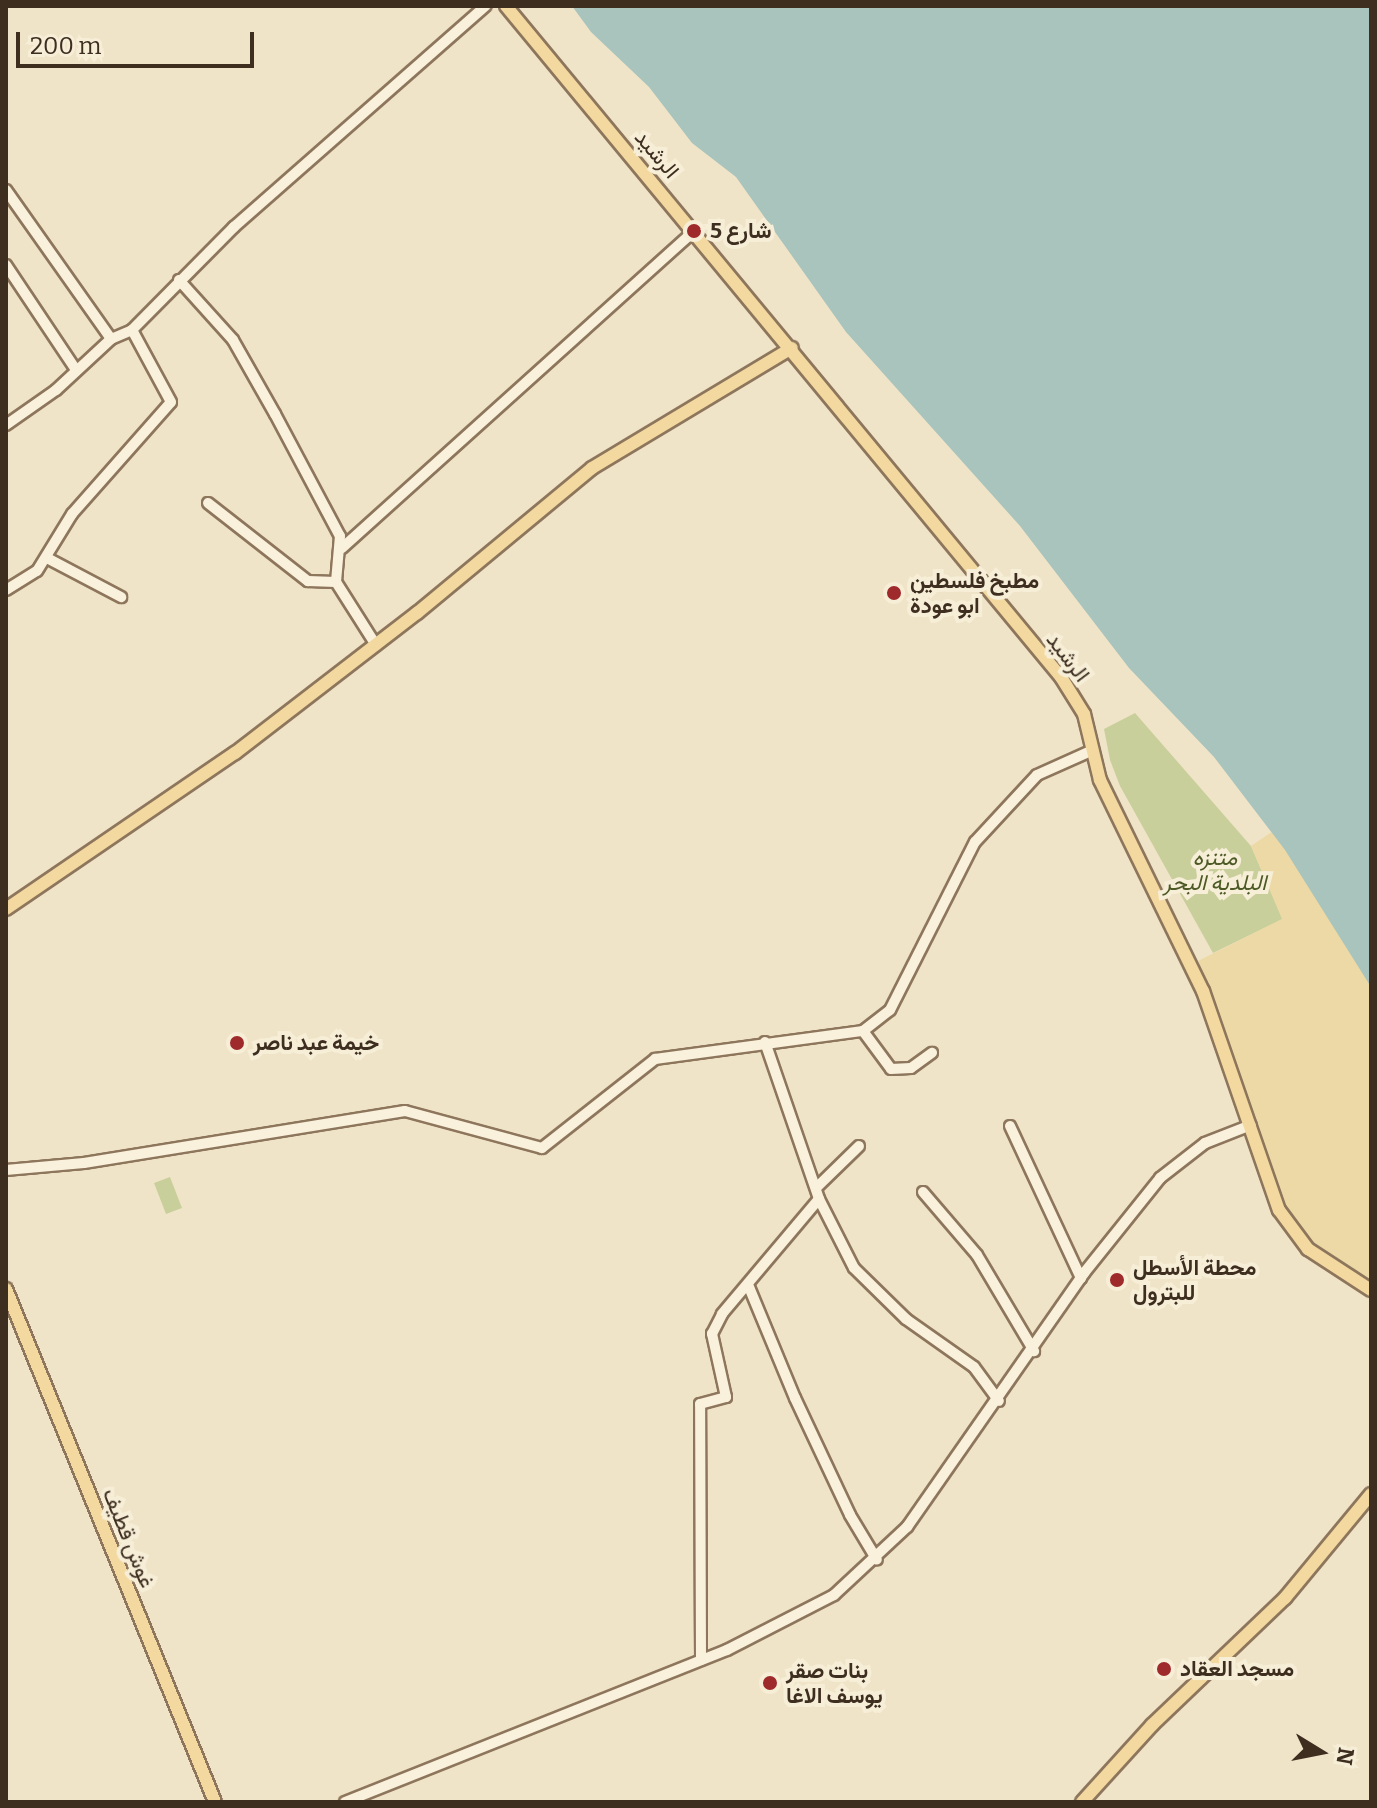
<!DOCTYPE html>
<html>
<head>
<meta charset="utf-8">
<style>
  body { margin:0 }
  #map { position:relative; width:1377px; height:1808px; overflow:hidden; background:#f0e4c8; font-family:Bitter,Vazirmatn,serif }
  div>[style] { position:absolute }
  .green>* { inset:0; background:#c9cf9b }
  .sand>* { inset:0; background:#ecd9a5 }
  .water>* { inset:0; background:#a9c4bc }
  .roads { filter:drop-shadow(2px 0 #8d765c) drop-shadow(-2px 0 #8d765c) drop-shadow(0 2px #8d765c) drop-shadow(0 -2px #8d765c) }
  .minor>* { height:10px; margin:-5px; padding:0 5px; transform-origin:5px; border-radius:5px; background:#faf1dc }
  .major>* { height:12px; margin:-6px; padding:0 6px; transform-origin:6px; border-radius:6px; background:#f3d9a0 }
  .dots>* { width:22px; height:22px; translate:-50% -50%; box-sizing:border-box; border:4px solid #f7eed8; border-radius:50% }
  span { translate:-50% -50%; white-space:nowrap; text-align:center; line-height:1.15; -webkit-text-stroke:8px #f7eed8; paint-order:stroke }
  .street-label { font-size:22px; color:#3d2e20 }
  .poi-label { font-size:22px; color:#3d2e20; font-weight:700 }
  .left { translate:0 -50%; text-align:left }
  .park-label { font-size:22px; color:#4d5a26; font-style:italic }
  .frame { position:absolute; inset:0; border:8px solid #3d2e20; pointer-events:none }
  .north { position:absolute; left:1281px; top:1712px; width:80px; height:80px; -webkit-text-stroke:6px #f7eed8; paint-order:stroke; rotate:100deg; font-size:22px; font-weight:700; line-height:32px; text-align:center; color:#3d2e20 }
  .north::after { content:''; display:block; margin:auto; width:28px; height:36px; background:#3d2e20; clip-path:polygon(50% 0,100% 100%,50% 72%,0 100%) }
  .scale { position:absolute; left:16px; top:32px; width:238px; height:36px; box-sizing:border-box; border:4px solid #3d2e20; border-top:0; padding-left:10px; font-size:24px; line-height:28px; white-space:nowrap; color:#3d2e20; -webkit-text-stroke:6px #f7eed8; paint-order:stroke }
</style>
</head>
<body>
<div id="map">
  <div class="green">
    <div style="clip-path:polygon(1135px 713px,1251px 846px,1283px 919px,1213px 953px,1120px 786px,1110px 760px,1104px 729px)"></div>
    <div style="clip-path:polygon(170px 1177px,182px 1208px,166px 1214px,154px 1183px)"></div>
  </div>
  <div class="sand">
    <div style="clip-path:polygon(1288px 821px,1371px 956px,1371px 1283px,1306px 1240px,1284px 1209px,1198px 961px,1282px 919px,1251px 846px)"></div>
  </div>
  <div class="water">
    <div style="clip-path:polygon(572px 6px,1371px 6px,1371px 987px,1285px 850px,1214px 757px,1129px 668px,1020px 526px,846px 332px,736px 177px,692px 143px,649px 87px,591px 32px)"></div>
  </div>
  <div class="roads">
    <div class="minor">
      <div style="left:6px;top:190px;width:182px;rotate:54.8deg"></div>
      <div style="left:6px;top:265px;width:126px;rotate:56.3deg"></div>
      <div style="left:179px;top:280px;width:81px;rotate:48deg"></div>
      <div style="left:233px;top:340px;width:85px;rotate:60.4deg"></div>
      <div style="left:275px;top:414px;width:138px;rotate:62deg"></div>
      <div style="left:340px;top:536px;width:46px;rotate:95deg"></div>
      <div style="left:336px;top:582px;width:75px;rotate:57.6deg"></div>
      <div style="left:6px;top:425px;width:61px;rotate:-35deg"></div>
      <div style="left:56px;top:390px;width:75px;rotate:-42.8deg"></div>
      <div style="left:111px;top:339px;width:23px;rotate:-23deg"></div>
      <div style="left:208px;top:503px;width:127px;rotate:38deg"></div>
      <div style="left:308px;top:581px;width:28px;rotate:2deg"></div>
      <div style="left:342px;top:548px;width:475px;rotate:-42deg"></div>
      <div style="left:47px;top:558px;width:84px;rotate:27.8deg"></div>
      <div style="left:6px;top:590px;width:36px;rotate:-32deg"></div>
      <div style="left:37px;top:571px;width:67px;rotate:-58.4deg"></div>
      <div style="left:72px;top:514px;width:149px;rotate:-48.5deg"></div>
      <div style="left:171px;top:402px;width:82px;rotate:-118.4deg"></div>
      <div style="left:132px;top:330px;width:145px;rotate:-45.3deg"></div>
      <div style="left:234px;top:227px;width:335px;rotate:-41.3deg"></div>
      <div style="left:863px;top:1031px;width:47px;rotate:53.6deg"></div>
      <div style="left:891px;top:1069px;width:20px;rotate:-3deg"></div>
      <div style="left:911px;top:1068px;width:26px;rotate:-36deg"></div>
      <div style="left:765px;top:1042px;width:166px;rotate:71deg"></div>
      <div style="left:819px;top:1199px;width:77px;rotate:63.1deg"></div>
      <div style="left:854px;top:1268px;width:73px;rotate:44.4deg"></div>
      <div style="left:906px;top:1319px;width:83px;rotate:35.2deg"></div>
      <div style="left:974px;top:1367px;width:42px;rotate:53.7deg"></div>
      <div style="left:1010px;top:1126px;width:168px;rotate:65deg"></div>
      <div style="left:6px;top:1170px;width:78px;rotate:-5.1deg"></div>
      <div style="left:84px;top:1163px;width:325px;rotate:-9.2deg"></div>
      <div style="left:405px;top:1111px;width:142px;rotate:15.1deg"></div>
      <div style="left:542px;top:1148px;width:144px;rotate:-38.2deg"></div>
      <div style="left:655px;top:1059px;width:210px;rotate:-7.7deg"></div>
      <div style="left:863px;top:1031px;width:34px;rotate:-38deg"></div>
      <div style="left:890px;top:1010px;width:188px;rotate:-63.2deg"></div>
      <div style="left:975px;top:842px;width:91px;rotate:-47.2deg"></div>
      <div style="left:1037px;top:775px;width:61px;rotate:-24.1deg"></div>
      <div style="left:816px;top:1188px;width:60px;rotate:-44.3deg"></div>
      <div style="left:923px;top:1192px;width:83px;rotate:49.4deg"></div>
      <div style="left:977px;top:1255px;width:112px;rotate:59.3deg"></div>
      <div style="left:749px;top:1287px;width:120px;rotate:67.5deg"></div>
      <div style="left:795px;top:1398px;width:129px;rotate:64.8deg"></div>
      <div style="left:850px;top:1515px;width:52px;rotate:59deg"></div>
      <div style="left:701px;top:1660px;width:256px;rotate:-90.2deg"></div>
      <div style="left:700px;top:1404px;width:27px;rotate:-15deg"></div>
      <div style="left:726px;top:1397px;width:65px;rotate:-102.5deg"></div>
      <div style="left:712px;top:1334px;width:22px;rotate:-63deg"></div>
      <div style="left:722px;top:1314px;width:150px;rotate:-49.9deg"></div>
      <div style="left:345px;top:1802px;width:411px;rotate:-21.7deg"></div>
      <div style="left:727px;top:1650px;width:120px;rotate:-27.2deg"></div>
      <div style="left:834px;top:1595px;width:100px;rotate:-43deg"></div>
      <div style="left:907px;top:1527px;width:310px;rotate:-55.1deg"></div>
      <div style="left:1084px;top:1273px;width:122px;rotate:-51.3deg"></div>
      <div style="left:1160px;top:1178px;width:57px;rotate:-37.9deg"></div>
      <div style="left:1205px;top:1143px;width:49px;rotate:-21.4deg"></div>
    </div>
    <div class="major">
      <div style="left:506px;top:6px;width:871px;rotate:50.41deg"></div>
      <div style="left:1061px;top:677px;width:44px;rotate:58.1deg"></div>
      <div style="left:1084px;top:714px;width:68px;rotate:76.4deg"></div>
      <div style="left:1100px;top:780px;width:235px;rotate:64deg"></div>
      <div style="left:1203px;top:991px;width:232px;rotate:70.9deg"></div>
      <div style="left:1279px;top:1210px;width:49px;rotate:53.4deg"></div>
      <div style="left:1308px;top:1249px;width:75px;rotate:33.1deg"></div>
      <div style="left:6px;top:909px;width:277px;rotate:-34.3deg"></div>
      <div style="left:235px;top:753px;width:230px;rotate:-37.6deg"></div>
      <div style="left:417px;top:613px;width:227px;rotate:-39.6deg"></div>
      <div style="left:592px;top:468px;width:233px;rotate:-31deg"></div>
      <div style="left:6px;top:1289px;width:554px;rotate:67.83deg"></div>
      <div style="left:1082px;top:1802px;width:104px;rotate:-47.7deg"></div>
      <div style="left:1152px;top:1725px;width:184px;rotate:-43.7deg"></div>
      <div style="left:1285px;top:1598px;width:135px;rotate:-50.4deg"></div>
    </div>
  </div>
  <div class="dots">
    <div style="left:694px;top:231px;background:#9e2a2b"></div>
    <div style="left:894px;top:593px;background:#9e2a2b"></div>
    <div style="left:237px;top:1043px;background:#9e2a2b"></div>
    <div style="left:1117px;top:1280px;background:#9e2a2b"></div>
    <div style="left:1164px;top:1669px;background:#9e2a2b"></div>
    <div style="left:770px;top:1683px;background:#9e2a2b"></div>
  </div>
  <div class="street-label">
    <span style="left:657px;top:154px;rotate:50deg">الرشيد</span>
    <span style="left:1068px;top:657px;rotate:53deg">الرشيد</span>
    <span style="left:129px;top:1538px;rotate:68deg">غوش قطيف</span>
  </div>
  <div class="poi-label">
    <span class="left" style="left:710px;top:231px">شارع 5</span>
    <span class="left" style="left:910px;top:593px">مطبخ فلسطين<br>ابو عودة</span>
    <span class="left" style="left:253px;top:1043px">خيمة عبد ناصر</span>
    <span class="left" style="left:1133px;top:1280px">محطة الأسطل<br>للبترول</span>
    <span class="left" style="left:1180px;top:1669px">مسجد العقاد</span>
    <span class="left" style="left:786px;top:1683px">بنات صقر<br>يوسف الاغا</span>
  </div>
  <div class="park-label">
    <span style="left:1215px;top:870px">متنزه<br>البلدية البحر</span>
  </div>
  <div class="frame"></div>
  <div class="north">N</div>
  <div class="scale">200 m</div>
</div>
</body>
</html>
